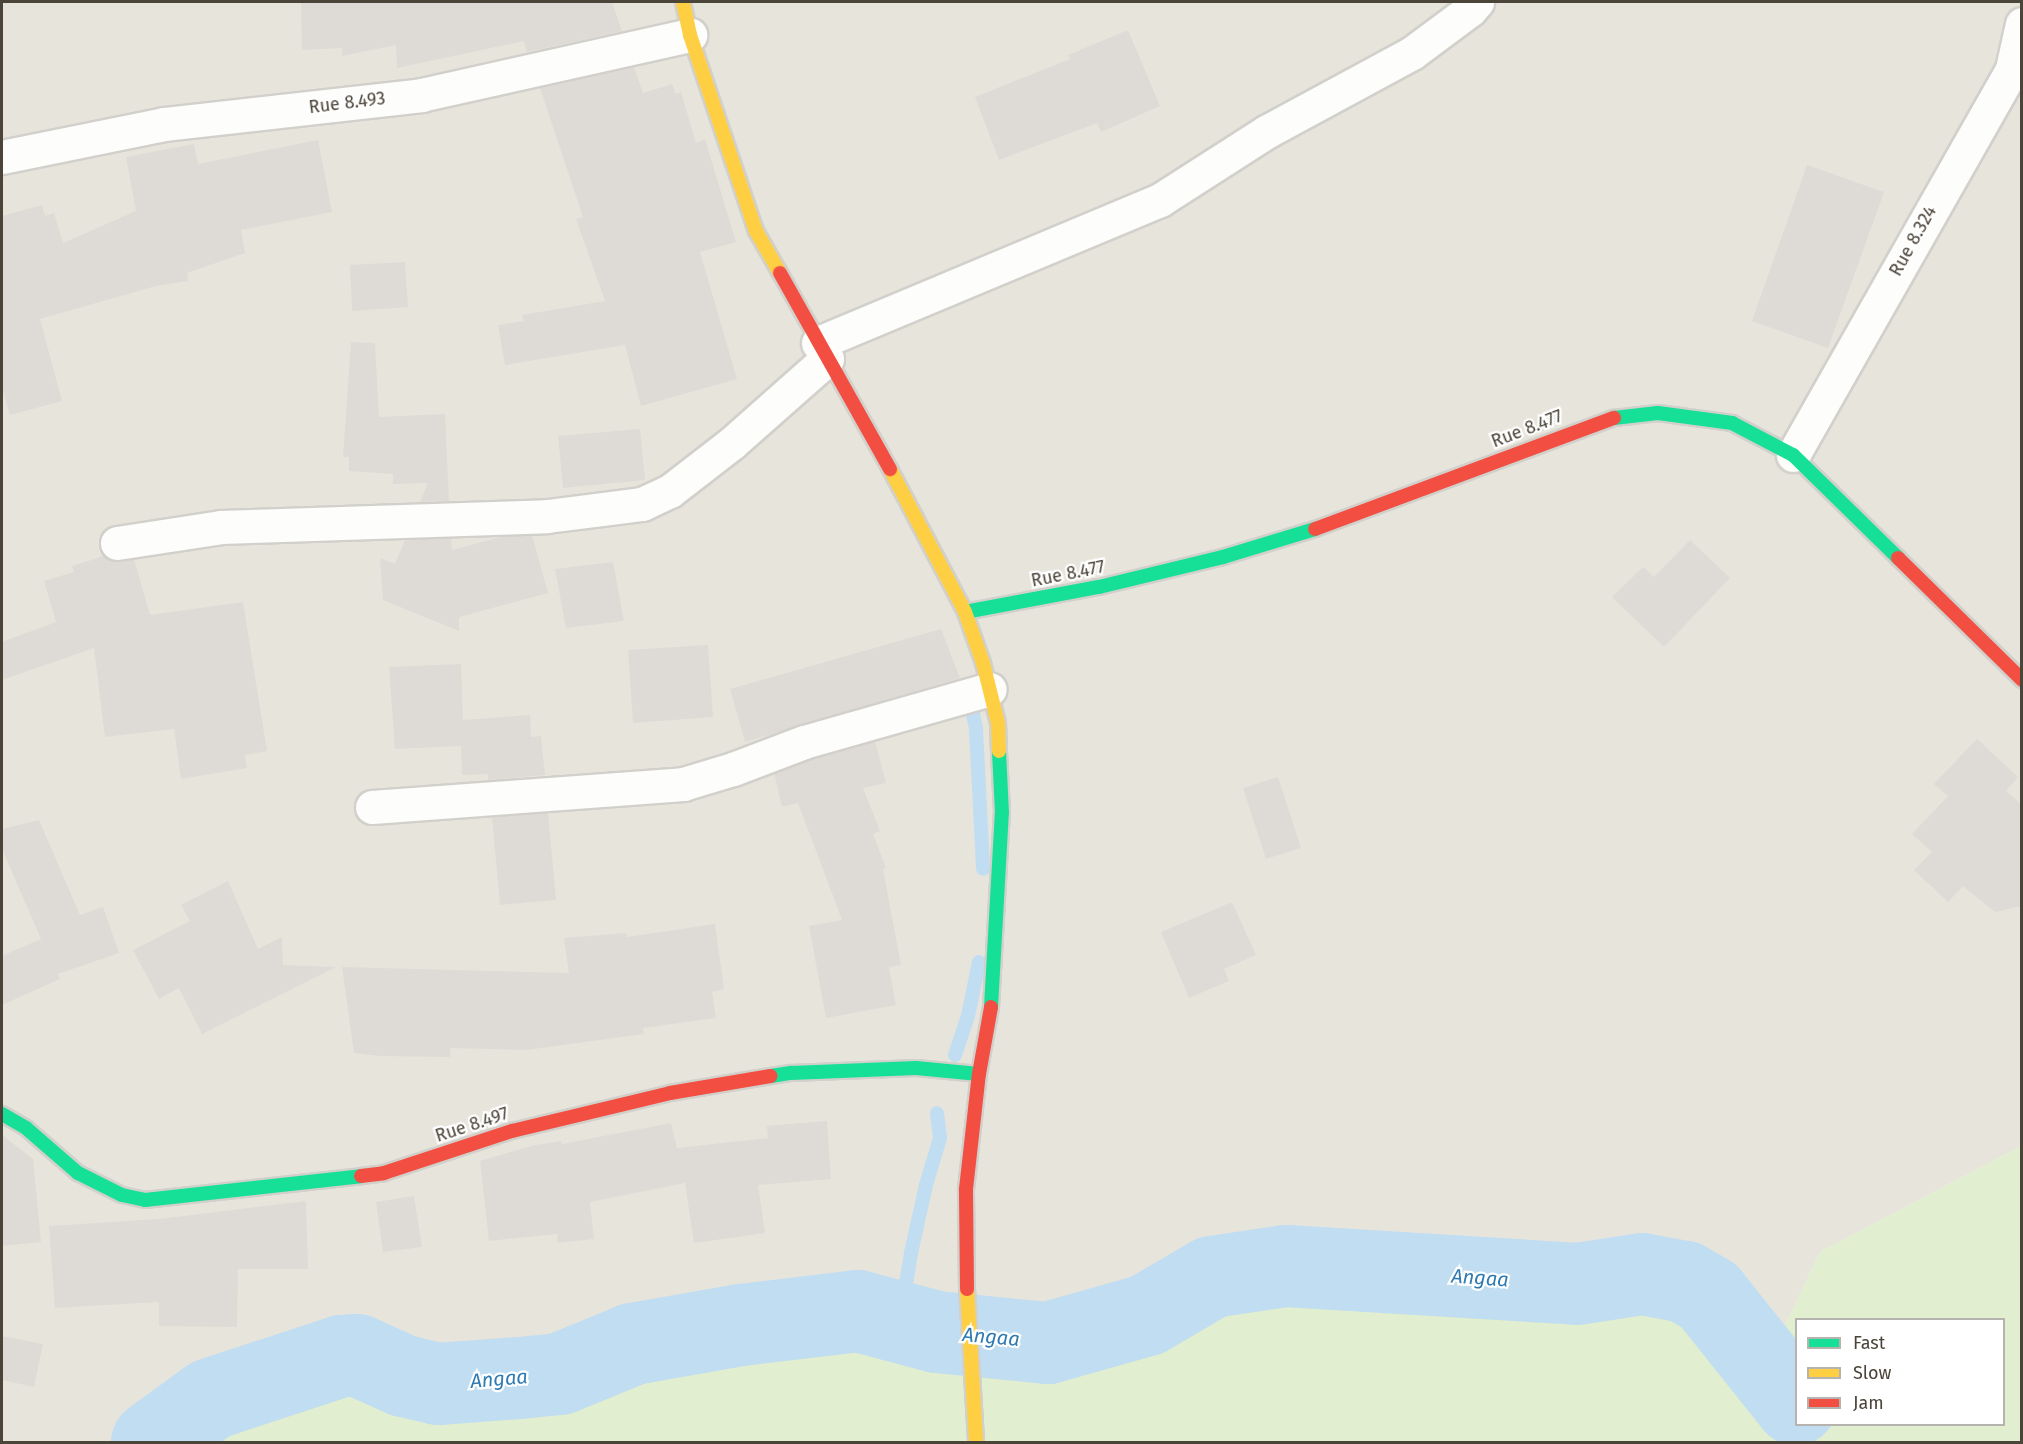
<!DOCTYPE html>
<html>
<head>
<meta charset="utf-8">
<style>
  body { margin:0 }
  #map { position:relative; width:2023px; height:1444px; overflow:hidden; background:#f4f2ee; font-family:"Fira Sans",sans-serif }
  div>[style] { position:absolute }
  .residential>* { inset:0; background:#e7e4dc }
  .green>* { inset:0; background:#e1eecf }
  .stream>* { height:14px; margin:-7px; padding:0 7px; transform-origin:7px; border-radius:7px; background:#c0ddf1 }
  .river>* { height:82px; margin:-41px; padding:0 41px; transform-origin:41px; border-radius:41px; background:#c0ddf1 }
  .building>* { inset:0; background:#dedbd6 }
  .roads { filter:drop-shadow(2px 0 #d2d0cb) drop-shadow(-2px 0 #d2d0cb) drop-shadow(0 2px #d2d0cb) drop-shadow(0 -2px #d2d0cb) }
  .street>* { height:33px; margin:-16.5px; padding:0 16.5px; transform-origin:16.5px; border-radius:16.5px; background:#fdfdfc }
  .fast>* { height:14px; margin:-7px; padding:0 7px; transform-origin:7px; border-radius:7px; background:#16e098 }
  .slow>* { height:14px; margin:-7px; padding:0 7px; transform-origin:7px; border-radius:7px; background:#ffcf43 }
  .jam>* { height:14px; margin:-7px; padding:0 7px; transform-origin:7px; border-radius:7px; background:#f24e42 }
  span { translate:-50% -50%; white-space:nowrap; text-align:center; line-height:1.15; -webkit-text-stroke:4.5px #fff; paint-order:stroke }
  .street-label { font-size:18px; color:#4b4439 }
  .water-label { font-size:20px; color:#2e7ab2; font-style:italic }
  .frame { position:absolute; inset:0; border:3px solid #4b4439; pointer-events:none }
  .legend { position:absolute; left:1795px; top:1318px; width:210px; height:108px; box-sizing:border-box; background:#fff; border:2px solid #b7b4b0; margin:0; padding:8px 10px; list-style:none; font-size:18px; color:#4b4439 }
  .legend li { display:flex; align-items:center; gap:12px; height:30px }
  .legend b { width:30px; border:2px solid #b7b4b0 }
</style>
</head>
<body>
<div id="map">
  <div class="residential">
    <div style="clip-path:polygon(2px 2px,2021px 2px,2021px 1146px,1820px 1252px,1765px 1368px,1709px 1296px,1642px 1274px,1577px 1284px,1212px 1277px,1147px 1315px,1048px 1343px,937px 1332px,900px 1321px,741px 1325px,633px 1344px,560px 1374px,438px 1384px,404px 1376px,357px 1355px,342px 1356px,211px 1399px,152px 1442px,2px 1442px)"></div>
  </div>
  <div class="green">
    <div style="clip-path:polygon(evenodd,2021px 1146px,2021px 1442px,152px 1442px,211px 1399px,342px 1356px,357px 1355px,404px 1376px,438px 1384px,519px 1378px,560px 1374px,633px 1344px,741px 1325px,858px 1311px,937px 1332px,1048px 1343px,1147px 1315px,1212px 1277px,1286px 1266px,1577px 1284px,1642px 1274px,1685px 1282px,1709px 1296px,1765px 1368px,1820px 1252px,2021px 1146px,1796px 1320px,2004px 1320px,2004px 1424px,1796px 1424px,1796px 1320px)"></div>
  </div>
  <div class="stream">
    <div style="left:970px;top:700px;width:30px;rotate:78deg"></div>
    <div style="left:976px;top:729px;width:140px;rotate:87.1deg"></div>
    <div style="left:955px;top:1055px;width:41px;rotate:-71.6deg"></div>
    <div style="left:968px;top:1016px;width:55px;rotate:-78.5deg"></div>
    <div style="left:900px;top:1321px;width:69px;rotate:-80.8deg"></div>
    <div style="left:911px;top:1253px;width:70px;rotate:-77.6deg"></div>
    <div style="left:926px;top:1185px;width:49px;rotate:-73.4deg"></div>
    <div style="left:940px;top:1138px;width:25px;rotate:-97deg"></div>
  </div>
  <div class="river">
    <div style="left:152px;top:1442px;width:73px;rotate:-36.1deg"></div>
    <div style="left:211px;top:1399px;width:138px;rotate:-18.2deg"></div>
    <div style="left:342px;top:1356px;width:15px;rotate:-4deg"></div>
    <div style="left:357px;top:1355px;width:51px;rotate:24.1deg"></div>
    <div style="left:404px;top:1376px;width:35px;rotate:13deg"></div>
    <div style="left:438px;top:1384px;width:81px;rotate:-4.2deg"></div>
    <div style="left:519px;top:1378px;width:41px;rotate:-5.6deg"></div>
    <div style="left:560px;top:1374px;width:79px;rotate:-22.3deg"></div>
    <div style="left:633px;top:1344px;width:110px;rotate:-10deg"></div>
    <div style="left:741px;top:1325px;width:118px;rotate:-6.8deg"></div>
    <div style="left:858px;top:1311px;width:82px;rotate:14.9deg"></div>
    <div style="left:937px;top:1332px;width:112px;rotate:5.7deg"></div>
    <div style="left:1048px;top:1343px;width:103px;rotate:-15.8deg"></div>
    <div style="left:1147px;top:1315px;width:75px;rotate:-30.3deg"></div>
    <div style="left:1212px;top:1277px;width:75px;rotate:-8.5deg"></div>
    <div style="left:1286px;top:1266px;width:292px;rotate:3.5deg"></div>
    <div style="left:1577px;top:1284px;width:66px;rotate:-8.7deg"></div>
    <div style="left:1642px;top:1274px;width:44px;rotate:10.5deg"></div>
    <div style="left:1685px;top:1282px;width:28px;rotate:30deg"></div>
    <div style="left:1709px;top:1296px;width:139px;rotate:51.4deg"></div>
  </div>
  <div class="building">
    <div style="clip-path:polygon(301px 2px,612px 2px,622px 31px,527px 52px,524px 41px,397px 68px,396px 45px,342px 56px,342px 48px,302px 50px)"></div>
    <div style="clip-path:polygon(1128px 30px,1160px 106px,1101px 132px,1097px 123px,999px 160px,975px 97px,1070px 59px,1068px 55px)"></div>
    <div style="clip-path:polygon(634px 67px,643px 93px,672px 84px,676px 94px,681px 92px,696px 143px,705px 139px,736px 242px,700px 252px,737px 379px,641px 406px,625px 345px,505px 365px,498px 325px,524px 321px,522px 315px,605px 301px,576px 219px,583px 217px,540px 88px)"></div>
    <div style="clip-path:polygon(318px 140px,332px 212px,241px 230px,245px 253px,187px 273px,188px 281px,156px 286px,40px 319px,62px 401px,10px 415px,2px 387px,2px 216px,42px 205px,45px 216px,54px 213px,63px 243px,136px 211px,126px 157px,194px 144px,198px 164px)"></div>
    <div style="clip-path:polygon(1807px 165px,1884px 192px,1828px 348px,1752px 321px)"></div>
    <div style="clip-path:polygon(405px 262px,408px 307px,352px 311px,350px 265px)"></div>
    <div style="clip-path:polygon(351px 342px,375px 343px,379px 417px,445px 414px,449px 501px,420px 502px,428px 483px,393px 484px,393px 474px,349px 471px,349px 457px,343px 457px)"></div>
    <div style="clip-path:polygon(640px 429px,645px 480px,563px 488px,558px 436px)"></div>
    <div style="clip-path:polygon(532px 535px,548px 593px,459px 617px,459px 631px,383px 600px,380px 558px,395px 564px,405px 540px,451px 538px,452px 550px,504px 536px)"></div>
    <div style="clip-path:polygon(1690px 540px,1730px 578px,1664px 647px,1612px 597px,1643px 567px,1654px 577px)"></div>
    <div style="clip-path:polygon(104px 556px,119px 562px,134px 559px,150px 615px,243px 602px,267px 751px,245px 755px,247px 768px,181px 779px,174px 729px,105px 737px,94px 648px,2px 680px,2px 642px,56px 622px,44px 581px,74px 572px,72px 566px)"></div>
    <div style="clip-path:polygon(613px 562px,624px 621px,566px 628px,555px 569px)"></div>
    <div style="clip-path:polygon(941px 629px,960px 678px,745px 742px,730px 689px)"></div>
    <div style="clip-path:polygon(708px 645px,713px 717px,633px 723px,628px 650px)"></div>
    <div style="clip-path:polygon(461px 664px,463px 720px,530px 715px,531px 737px,541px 736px,545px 775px,488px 780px,488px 774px,462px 775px,461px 746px,395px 749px,389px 667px)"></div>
    <div style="clip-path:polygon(1977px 739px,2018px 777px,2006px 791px,2022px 805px,2022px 906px,1995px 912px,1963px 886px,1948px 902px,1914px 870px,1932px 852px,1912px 834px,1948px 796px,1934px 784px)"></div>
    <div style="clip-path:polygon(875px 741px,886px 783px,863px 788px,880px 831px,873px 834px,886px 868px,883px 869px,901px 965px,889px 967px,896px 1005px,826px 1018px,809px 926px,842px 920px,798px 803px,782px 807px,774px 773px,810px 760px)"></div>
    <div style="clip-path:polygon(1278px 777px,1301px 848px,1266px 859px,1243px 788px)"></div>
    <div style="clip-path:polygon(548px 813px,556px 900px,500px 905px,492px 817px)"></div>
    <div style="clip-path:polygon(39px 820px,80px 915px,103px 907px,119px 953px,58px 974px,60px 979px,2px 1005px,2px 956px,41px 939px,2px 849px,2px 829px)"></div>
    <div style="clip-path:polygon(228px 881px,258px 949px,282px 937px,283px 965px,336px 967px,202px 1034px,179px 988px,159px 999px,133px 950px,190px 921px,181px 905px)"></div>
    <div style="clip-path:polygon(1232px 902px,1256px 955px,1224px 969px,1229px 981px,1189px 998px,1161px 932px)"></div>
    <div style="clip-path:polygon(715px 924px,724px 989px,712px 992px,716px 1018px,643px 1028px,644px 1034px,526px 1050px,450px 1048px,450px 1057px,380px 1056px,354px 1053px,342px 967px,569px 973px,564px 938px,626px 933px,627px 937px)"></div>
    <div style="clip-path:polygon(827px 1121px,831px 1179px,758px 1185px,765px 1233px,694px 1243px,685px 1183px,590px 1202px,594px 1239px,558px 1243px,557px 1234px,489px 1241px,480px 1161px,535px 1145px,561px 1141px,562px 1144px,671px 1123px,677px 1148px,768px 1138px,767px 1126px)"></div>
    <div style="clip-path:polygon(2px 1135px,33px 1159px,41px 1242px,2px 1246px)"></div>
    <div style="clip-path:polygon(414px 1196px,422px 1247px,383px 1252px,376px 1202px)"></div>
    <div style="clip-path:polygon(306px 1201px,308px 1269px,238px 1269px,237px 1327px,159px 1326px,159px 1302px,55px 1308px,49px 1226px,159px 1219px)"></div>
    <div style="clip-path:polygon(2px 1336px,43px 1344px,34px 1387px,2px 1380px)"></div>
  </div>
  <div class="roads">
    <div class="street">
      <div style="left:2px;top:157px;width:165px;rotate:-11.5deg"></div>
      <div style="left:164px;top:124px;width:259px;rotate:-6.4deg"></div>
      <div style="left:421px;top:95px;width:276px;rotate:-12.6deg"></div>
      <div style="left:818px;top:343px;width:371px;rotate:-22.7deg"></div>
      <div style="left:1160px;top:200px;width:126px;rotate:-32.7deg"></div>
      <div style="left:1266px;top:132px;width:166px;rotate:-28.4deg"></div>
      <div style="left:1412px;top:53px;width:72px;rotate:-36.6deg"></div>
      <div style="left:1470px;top:10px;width:11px;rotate:-49deg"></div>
      <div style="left:1793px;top:455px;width:444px;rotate:-60.4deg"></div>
      <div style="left:2012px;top:69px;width:46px;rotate:-77.5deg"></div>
      <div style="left:117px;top:543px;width:105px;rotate:-8.7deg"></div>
      <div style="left:221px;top:527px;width:326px;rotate:-1.9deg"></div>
      <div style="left:547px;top:516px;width:96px;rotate:-7.2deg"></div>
      <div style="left:642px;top:504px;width:31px;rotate:-25deg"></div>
      <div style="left:670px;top:491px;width:78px;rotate:-37.7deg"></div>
      <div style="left:732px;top:443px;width:127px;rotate:-41.5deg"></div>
      <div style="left:372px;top:807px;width:312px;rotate:-4.2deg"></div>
      <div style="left:683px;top:784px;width:52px;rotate:-16.7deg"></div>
      <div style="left:733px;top:769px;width:76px;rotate:-20.8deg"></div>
      <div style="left:804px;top:742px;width:193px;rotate:-15.9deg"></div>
    </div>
    <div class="fast">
      <div style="left:1614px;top:418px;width:44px;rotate:-6.5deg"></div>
      <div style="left:1658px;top:413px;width:75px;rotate:7.7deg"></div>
      <div style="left:1732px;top:423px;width:69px;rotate:27.7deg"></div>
      <div style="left:1793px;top:455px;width:147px;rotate:44.4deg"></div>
      <div style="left:965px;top:612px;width:136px;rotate:-10.6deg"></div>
      <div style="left:1099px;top:587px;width:128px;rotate:-13.6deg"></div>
      <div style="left:1223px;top:557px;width:96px;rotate:-16.9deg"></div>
      <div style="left:991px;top:1007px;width:194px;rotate:-86.8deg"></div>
      <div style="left:1002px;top:813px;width:62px;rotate:-92.8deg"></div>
      <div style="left:771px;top:1076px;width:20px;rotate:-9deg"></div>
      <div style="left:791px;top:1073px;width:125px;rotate:-2.3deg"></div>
      <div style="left:916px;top:1068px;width:63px;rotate:5.4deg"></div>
      <div style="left:2px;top:1114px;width:28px;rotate:30deg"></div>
      <div style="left:26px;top:1128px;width:69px;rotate:40.9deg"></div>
      <div style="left:78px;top:1173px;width:49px;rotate:26.6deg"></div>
      <div style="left:122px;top:1195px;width:24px;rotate:12deg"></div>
      <div style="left:145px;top:1200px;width:217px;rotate:-6.3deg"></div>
    </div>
    <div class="slow">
      <div style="left:683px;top:2px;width:34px;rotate:78deg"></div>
      <div style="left:690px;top:35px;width:207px;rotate:71.4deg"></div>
      <div style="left:756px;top:231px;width:48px;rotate:60.3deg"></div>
      <div style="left:890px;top:469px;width:161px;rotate:62.3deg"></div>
      <div style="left:965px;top:612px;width:54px;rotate:70.6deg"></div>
      <div style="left:983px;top:663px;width:62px;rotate:76deg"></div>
      <div style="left:998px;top:723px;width:28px;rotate:88deg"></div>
      <div style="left:967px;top:1289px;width:153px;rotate:86.6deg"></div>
    </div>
    <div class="jam">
      <div style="left:780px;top:273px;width:225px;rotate:60.7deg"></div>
      <div style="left:1315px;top:529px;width:319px;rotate:-20.4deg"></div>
      <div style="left:1898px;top:558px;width:174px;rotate:44.5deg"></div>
      <div style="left:361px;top:1176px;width:23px;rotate:-7deg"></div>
      <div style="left:384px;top:1173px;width:135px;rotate:-18.2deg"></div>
      <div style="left:512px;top:1131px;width:163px;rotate:-13.5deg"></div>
      <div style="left:670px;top:1093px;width:102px;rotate:-9.6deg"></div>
      <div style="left:967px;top:1289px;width:100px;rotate:-90.6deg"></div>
      <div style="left:966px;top:1189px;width:116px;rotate:-83.6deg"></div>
      <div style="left:979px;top:1074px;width:68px;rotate:-79.8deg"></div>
    </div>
  </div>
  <div class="street-label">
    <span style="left:347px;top:103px;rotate:-7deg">Rue 8.493</span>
    <span style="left:1913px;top:241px;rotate:-61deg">Rue 8.324</span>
    <span style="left:1527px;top:429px;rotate:-21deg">Rue 8.477</span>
    <span style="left:1068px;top:574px;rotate:-11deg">Rue 8.477</span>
    <span style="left:472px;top:1125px;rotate:-18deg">Rue 8.497</span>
  </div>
  <div class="water-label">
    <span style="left:1480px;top:1278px;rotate:4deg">Angaa</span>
    <span style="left:991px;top:1337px;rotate:5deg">Angaa</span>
    <span style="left:499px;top:1379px;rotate:-5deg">Angaa</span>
  </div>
  <div class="frame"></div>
  <ul class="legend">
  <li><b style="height:8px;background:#16e098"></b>Fast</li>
  <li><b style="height:8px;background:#ffcf43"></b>Slow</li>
  <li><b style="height:8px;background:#f24e42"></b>Jam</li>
  </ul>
</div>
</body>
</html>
